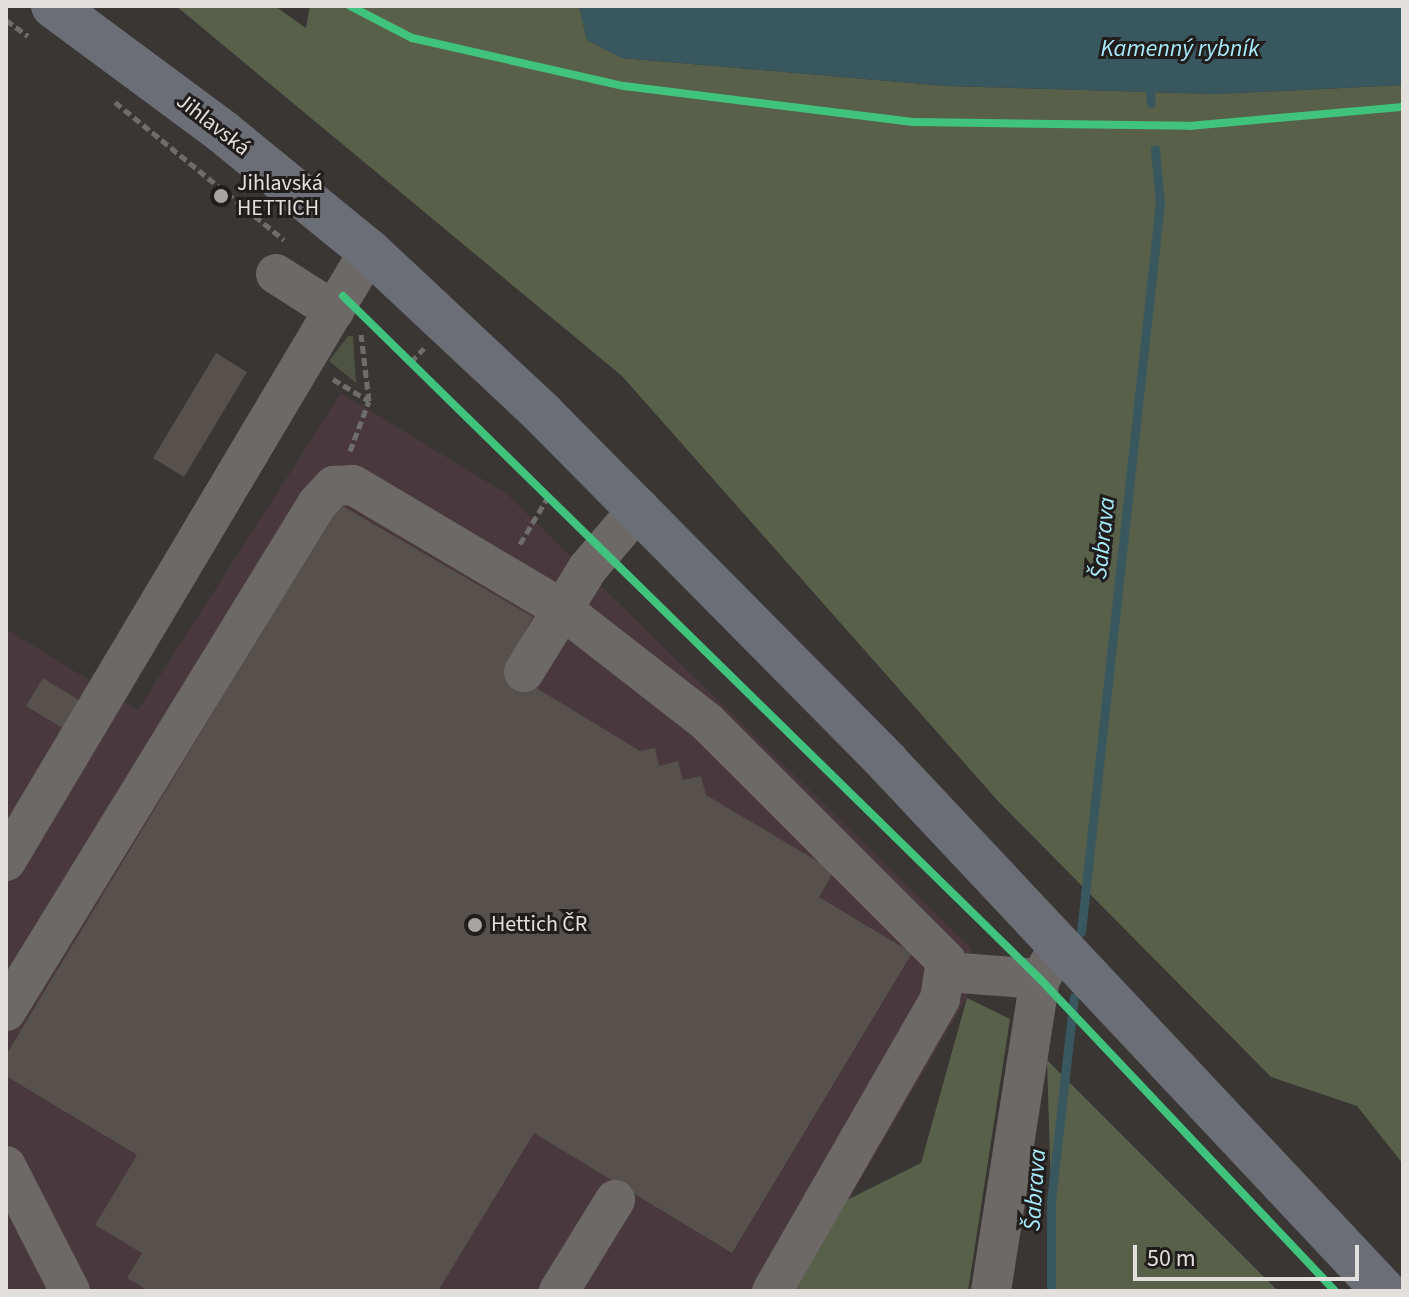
<!DOCTYPE html>
<html>
<head>
<meta charset="utf-8">
<style>
  body { margin:0 }
  #map { position:relative; width:1409px; height:1297px; overflow:hidden; background:#393634; font-family:"Source Sans 3",sans-serif }
  div>[style] { position:absolute }
  .industrial>* { inset:0; background:#49383e }
  .green>* { inset:0; background:#4e5441 }
  .forest>* { inset:0; background:#59604a }
  .water>* { inset:0; background:#39575e }
  .stream>* { height:9px; margin:-4.5px; padding:0 4.5px; transform-origin:4.5px; border-radius:4.5px; background:#39575e }
  .building>* { inset:0; background:#56514c }
  .path>* { height:5px; margin-top:-2.5px; transform-origin:0; background:repeating-linear-gradient(90deg,#6f6d6c 0 8px,transparent 0 12px) }
  .minor>* { height:40px; margin:-20px; padding:0 20px; transform-origin:20px; border-radius:20px; background:#6c6967 }
  .major>* { height:44px; margin:-22px; padding:0 22px; transform-origin:22px; border-radius:22px; background:#6b6e75 }
  .cycleway>* { height:8px; margin:-4px; padding:0 4px; transform-origin:4px; border-radius:4px; background:#40c37c }
  .dots>* { width:22px; height:22px; translate:-50% -50%; box-sizing:border-box; border:4px solid #211d1c; border-radius:50% }
  span { translate:-50% -50%; white-space:nowrap; text-align:center; line-height:1.15; -webkit-text-stroke:6px #211d1c; paint-order:stroke }
  .street-label { font-size:22px; color:#e3dfdc }
  .poi-label { font-size:22px; color:#e3dfdc }
  .left { translate:0 -50%; text-align:left }
  .water-label { font-size:24px; color:#a8ebfb; font-style:italic }
  .frame { position:absolute; inset:0; border:8px solid #e3dfdc; pointer-events:none }
  .scale { position:absolute; left:1133px; top:1245px; width:226px; height:36px; box-sizing:border-box; border:4px solid #e3dfdc; border-top:0; padding-left:10px; font-size:24px; line-height:28px; white-space:nowrap; color:#e3dfdc; -webkit-text-stroke:6px #211d1c; paint-order:stroke }
</style>
</head>
<body>
<div id="map">
  <div class="industrial">
    <div style="clip-path:polygon(341px 393px,507px 494px,971px 948px,967px 998px,795px 1291px,6px 1291px,6px 629px,138px 710px)"></div>
  </div>
  <div class="green">
    <div style="clip-path:polygon(348px 336px,353px 336px,356px 383px,329px 361px)"></div>
  </div>
  <div class="forest">
    <div style="clip-path:polygon(176px 6px,275px 6px,306px 28px,310px 6px,579px 6px,587px 40px,622px 58px,947px 86px,1216px 94px,1403px 85px,1403px 1164px,1357px 1106px,1271px 1077px,998px 801px,622px 376px)"></div>
    <div style="clip-path:polygon(967px 998px,1010px 1019px,968px 1291px,795px 1291px,847px 1200px,921px 1163px)"></div>
    <div style="clip-path:polygon(1047px 1060px,1278px 1291px,1054px 1291px)"></div>
  </div>
  <div class="water">
    <div style="clip-path:polygon(579px 6px,1403px 6px,1403px 85px,1216px 94px,947px 86px,622px 58px,587px 40px)"></div>
  </div>
  <div class="stream">
    <div style="left:1149px;top:81px;width:22px;rotate:85deg"></div>
    <div style="left:1081px;top:932px;width:733px;rotate:-83.82deg"></div>
    <div style="left:1160px;top:203px;width:54px;rotate:-95.3deg"></div>
    <div style="left:1051px;top:1291px;width:90px;rotate:-90deg"></div>
    <div style="left:1051px;top:1201px;width:205px;rotate:-83.6deg"></div>
  </div>
  <div class="building">
    <div style="clip-path:polygon(216px 353px,247px 372px,184px 477px,153px 458px)"></div>
    <div style="clip-path:polygon(339px 504px,533px 617px,505px 669px,640px 751px,655px 748px,659px 766px,678px 761px,683px 780px,701px 776px,706px 795px,834px 871px,819px 897px,912px 953px,732px 1253px,534px 1133px,438px 1291px,149px 1291px,127px 1278px,142px 1253px,95px 1225px,137px 1155px,6px 1076px,6px 1055px)"></div>
    <div style="clip-path:polygon(43px 678px,82px 702px,66px 730px,26px 706px)"></div>
  </div>
  <div class="path">
    <div style="left:6px;top:20px;width:27px;rotate:36deg"></div>
    <div style="left:115px;top:102px;width:218px;rotate:39.2deg"></div>
    <div style="left:411px;top:362px;width:19px;rotate:-47deg"></div>
    <div style="left:333px;top:379px;width:42px;rotate:31.4deg"></div>
    <div style="left:350px;top:451px;width:53px;rotate:-69.2deg"></div>
    <div style="left:369px;top:401px;width:67px;rotate:-96.8deg"></div>
    <div style="left:520px;top:544px;width:55px;rotate:-59.2deg"></div>
  </div>
  <div class="minor">
    <div style="left:276px;top:274px;width:69px;rotate:32.5deg"></div>
    <div style="left:524px;top:672px;width:122px;rotate:-58.4deg"></div>
    <div style="left:588px;top:568px;width:79px;rotate:-49.6deg"></div>
    <div style="left:6px;top:861px;width:710px;rotate:-59.24deg"></div>
    <div style="left:947px;top:972px;width:93px;rotate:4.3deg"></div>
    <div style="left:6px;top:1011px;width:595px;rotate:-58.47deg"></div>
    <div style="left:317px;top:504px;width:25px;rotate:-47deg"></div>
    <div style="left:334px;top:486px;width:19px;rotate:-3deg"></div>
    <div style="left:353px;top:485px;width:243px;rotate:30.7deg"></div>
    <div style="left:562px;top:609px;width:184px;rotate:37.9deg"></div>
    <div style="left:707px;top:722px;width:338px;rotate:45deg"></div>
    <div style="left:946px;top:961px;width:38px;rotate:99deg"></div>
    <div style="left:940px;top:999px;width:337px;rotate:119.9deg"></div>
    <div style="left:6px;top:1166px;width:140px;rotate:62.9deg"></div>
    <div style="left:559px;top:1291px;width:107px;rotate:-58.4deg"></div>
    <div style="left:991px;top:1291px;width:316px;rotate:-81.1deg"></div>
    <div style="left:1040px;top:979px;width:39px;rotate:-59deg"></div>
  </div>
  <div class="major">
    <div style="left:53px;top:6px;width:212px;rotate:36.5deg"></div>
    <div style="left:223px;top:132px;width:188px;rotate:39.2deg"></div>
    <div style="left:369px;top:251px;width:237px;rotate:43.1deg"></div>
    <div style="left:542px;top:413px;width:491px;rotate:45.3deg"></div>
    <div style="left:887px;top:762px;width:726px;rotate:46.79deg"></div>
  </div>
  <div class="cycleway">
    <div style="left:350px;top:6px;width:70px;rotate:27.3deg"></div>
    <div style="left:412px;top:38px;width:217px;rotate:12.8deg"></div>
    <div style="left:624px;top:86px;width:293px;rotate:7.1deg"></div>
    <div style="left:915px;top:122px;width:274px;rotate:0.8deg"></div>
    <div style="left:1189px;top:126px;width:215px;rotate:-5.1deg"></div>
    <div style="left:343px;top:296px;width:976px;rotate:44.42deg"></div>
    <div style="left:1040px;top:979px;width:429px;rotate:46.6deg"></div>
  </div>
  <div class="dots">
    <div style="left:221px;top:196px;background:#a8a4a1"></div>
    <div style="left:475px;top:925px;background:#a8a4a1"></div>
  </div>
  <div class="street-label">
    <span style="left:213px;top:125px;rotate:38deg">Jihlavská</span>
  </div>
  <div class="poi-label">
    <span class="left" style="left:237px;top:196px">Jihlavská<br>HETTICH</span>
    <span class="left" style="left:491px;top:925px">Hettich ČR</span>
  </div>
  <div class="water-label">
    <span style="left:1180px;top:49px">Kamenný rybník</span>
    <span style="left:1103px;top:538px;rotate:-84deg">Šabrava</span>
    <span style="left:1035px;top:1190px;rotate:-86deg">Šabrava</span>
  </div>
  <div class="frame"></div>
  <div class="scale">50 m</div>
</div>
</body>
</html>
